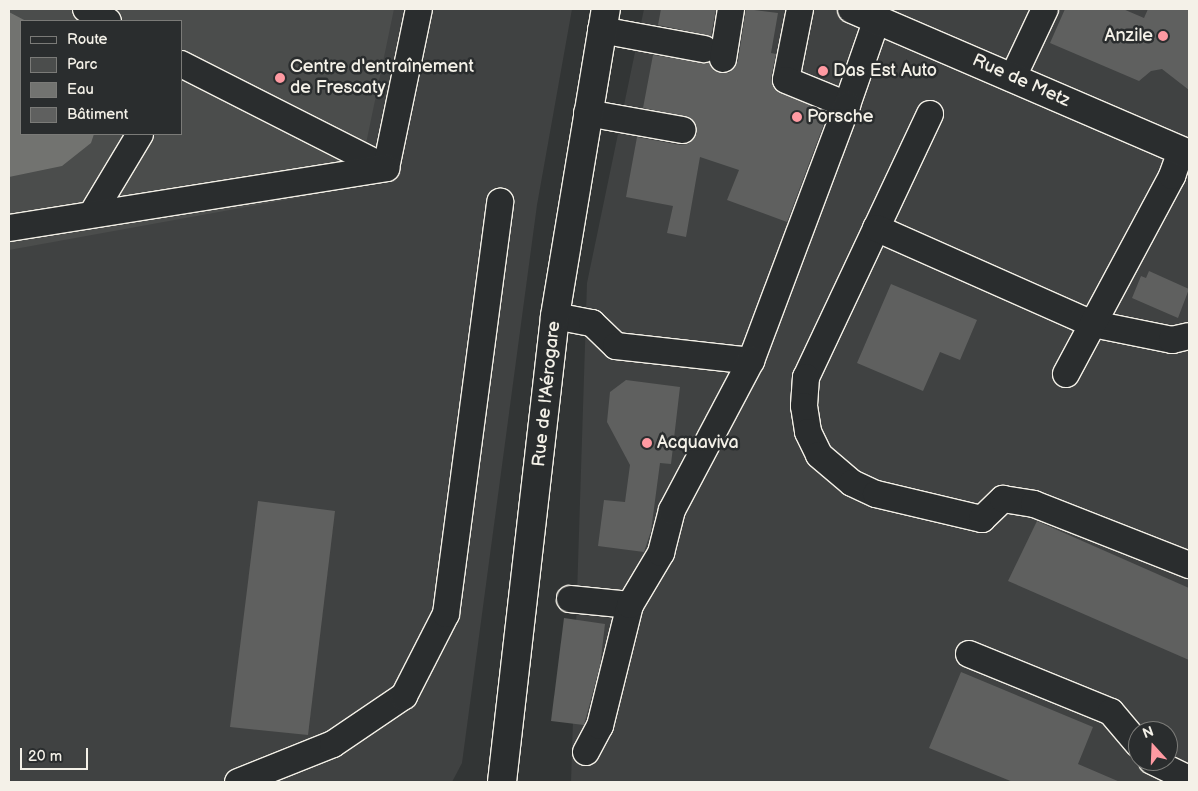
<!DOCTYPE html>
<html>
<head>
<meta charset="utf-8">
<style>
  body { margin:0 }
  #map { position:relative; width:1198px; height:791px; overflow:hidden; background:#323535; font-family:"Balsamiq Sans",sans-serif }
  div>[style] { position:absolute }
  .built>* { inset:0; background:#404242 }
  .green>* { inset:0; background:#4b4d4c }
  .water>* { inset:0; background:#727370 }
  .building>* { inset:0; background:#5f605f }
  .roads { filter:drop-shadow(1px 0 #f4f1e8) drop-shadow(-1px 0 #f4f1e8) drop-shadow(0 1px #f4f1e8) drop-shadow(0 -1px #f4f1e8) }
  .minor>* { height:26px; margin:-13px; padding:0 13px; transform-origin:13px; border-radius:13px; background:#2a2d2e }
  .major>* { height:28px; margin:-14px; padding:0 14px; transform-origin:14px; border-radius:14px; background:#2a2d2e }
  .dots>* { width:14px; height:14px; translate:-50% -50%; box-sizing:border-box; border:2px solid #2a2d2e; border-radius:50% }
  span { translate:-50% -50%; white-space:nowrap; text-align:center; line-height:1.15; -webkit-text-stroke:5px #2a2d2e; paint-order:stroke }
  .poi-label { font-size:18px; color:#f4f1e8 }
  .right { translate:-100% -50%; text-align:right }
  .left { translate:0 -50%; text-align:left }
  .street-label { font-size:18px; color:#f4f1e8 }
  .frame { position:absolute; inset:0; border:10px solid #f4f1e8; pointer-events:none }
  .legend { position:absolute; left:20px; top:20px; width:162px; height:115px; box-sizing:border-box; background:#2a2d2e; border:1px solid #7b7b78; margin:0; padding:6px 9px; list-style:none; font-size:15px; color:#f4f1e8 }
  .legend li { display:flex; align-items:center; gap:10px; height:25px }
  .legend b { width:25px; border:1px solid #7b7b78 }
  .north { position:absolute; left:1128px; top:721px; width:50px; height:50px; box-sizing:border-box; background:#2a2d2e; border:1px solid #7b7b78; border-radius:50%; rotate:340deg; font-size:14px; font-weight:700; line-height:20px; text-align:center; color:#f4f1e8 }
  .north::after { content:''; display:block; margin:auto; width:18px; height:22px; background:#ff9aa2; clip-path:polygon(50% 0,100% 100%,50% 72%,0 100%) }
  .scale { position:absolute; left:20px; top:748px; width:68px; height:22px; box-sizing:border-box; border:2px solid #f4f1e8; border-top:0; padding-left:6px; font-size:15px; line-height:18px; white-space:nowrap; color:#f4f1e8; -webkit-text-stroke:4px #2a2d2e; paint-order:stroke }
</style>
</head>
<body>
<div id="map">
  <div class="built">
    <div style="clip-path:polygon(evenodd,9px 9px,572px 9px,537px 205px,462px 763px,452px 782px,9px 782px,9px 9px,21px 21px,181px 21px,181px 134px,21px 134px,21px 21px)"></div>
    <div style="clip-path:polygon(evenodd,644px 9px,1189px 9px,1189px 782px,571px 782px,587px 283px,644px 9px,1138px 731px,1168px 731px,1168px 761px,1138px 761px,1138px 731px)"></div>
  </div>
  <div class="green">
    <div style="clip-path:polygon(evenodd,9px 9px,394px 9px,357px 187px,9px 250px,9px 9px,21px 21px,181px 21px,181px 134px,21px 134px,21px 21px)"></div>
  </div>
  <div class="water">
    <div style="clip-path:polygon(9px 12px,26px 21px,21px 21px,21px 134px,94px 134px,91px 143px,62px 166px,9px 177px)"></div>
  </div>
  <div class="building">
    <div style="clip-path:polygon(661px 9px,716px 9px,711px 36px,658px 25px)"></div>
    <div style="clip-path:polygon(746px 9px,778px 13px,771px 53px,776px 54px,771px 78px,775px 90px,828px 113px,787px 222px,727px 200px,739px 170px,700px 157px,686px 237px,667px 233px,673px 206px,626px 197px,637px 137px,680px 145px,688px 144px,697px 133px,691px 118px,643px 108px,653px 55px,709px 63px,714px 71px,729px 73px,738px 61px)"></div>
    <div style="clip-path:polygon(1065px 9px,1123px 9px,1144px 18px,1148px 9px,1189px 9px,1189px 90px,1162px 69px,1151px 71px,1139px 81px,1050px 43px)"></div>
    <div style="clip-path:polygon(1149px 271px,1189px 289px,1178px 318px,1132px 298px,1141px 276px,1146px 278px)"></div>
    <div style="clip-path:polygon(891px 284px,977px 320px,960px 360px,940px 352px,923px 391px,857px 363px)"></div>
    <div style="clip-path:polygon(626px 380px,680px 387px,671px 464px,660px 463px,651px 531px,644px 552px,598px 546px,604px 500px,625px 502px,630px 465px,607px 422px,610px 392px)"></div>
    <div style="clip-path:polygon(258px 501px,335px 511px,308px 735px,230px 727px)"></div>
    <div style="clip-path:polygon(1037px 521px,1189px 588px,1189px 660px,1008px 581px)"></div>
    <div style="clip-path:polygon(564px 618px,605px 624px,600px 666px,584px 725px,551px 721px)"></div>
    <div style="clip-path:polygon(961px 672px,1093px 727px,1078px 764px,1120px 782px,1013px 782px,929px 748px)"></div>
  </div>
  <div class="roads">
    <div class="minor">
      <div style="left:86px;top:9px;width:25px;rotate:29deg"></div>
      <div style="left:800px;top:9px;width:72px;rotate:101.2deg"></div>
      <div style="left:786px;top:80px;width:66px;rotate:22.3deg"></div>
      <div style="left:847px;top:105px;width:91px;rotate:-70.8deg"></div>
      <div style="left:601px;top:30px;width:105px;rotate:10.5deg"></div>
      <div style="left:723px;top:59px;width:51px;rotate:-80.9deg"></div>
      <div style="left:181px;top:64px;width:230px;rotate:26.9deg"></div>
      <div style="left:1013px;top:77px;width:75px;rotate:-64.8deg"></div>
      <div style="left:587px;top:113px;width:97px;rotate:10.1deg"></div>
      <div style="left:930px;top:114px;width:291px;rotate:115.2deg"></div>
      <div style="left:806px;top:377px;width:29px;rotate:94deg"></div>
      <div style="left:804px;top:406px;width:26px;rotate:81deg"></div>
      <div style="left:808px;top:432px;width:25px;rotate:64deg"></div>
      <div style="left:819px;top:455px;width:43px;rotate:40.3deg"></div>
      <div style="left:852px;top:483px;width:26px;rotate:25deg"></div>
      <div style="left:876px;top:494px;width:109px;rotate:13.3deg"></div>
      <div style="left:982px;top:519px;width:29px;rotate:-44deg"></div>
      <div style="left:1003px;top:499px;width:31px;rotate:9deg"></div>
      <div style="left:1034px;top:504px;width:167px;rotate:21.5deg"></div>
      <div style="left:386px;top:168px;width:162px;rotate:-78.3deg"></div>
      <div style="left:92px;top:214px;width:93px;rotate:-59deg"></div>
      <div style="left:9px;top:228px;width:382px;rotate:-9deg"></div>
      <div style="left:876px;top:228px;width:237px;rotate:23.9deg"></div>
      <div style="left:1093px;top:324px;width:81px;rotate:11.4deg"></div>
      <div style="left:1172px;top:340px;width:17px;rotate:-13deg"></div>
      <div style="left:555px;top:316px;width:38px;rotate:11deg"></div>
      <div style="left:592px;top:323px;width:33px;rotate:44deg"></div>
      <div style="left:616px;top:346px;width:136px;rotate:6.3deg"></div>
      <div style="left:751px;top:361px;width:273px;rotate:-69.4deg"></div>
      <div style="left:1066px;top:374px;width:225px;rotate:-61.8deg"></div>
      <div style="left:1172px;top:176px;width:27px;rotate:-70deg"></div>
      <div style="left:570px;top:599px;width:60px;rotate:5.7deg"></div>
      <div style="left:969px;top:654px;width:153px;rotate:22.2deg"></div>
      <div style="left:1111px;top:712px;width:42px;rotate:49.8deg"></div>
      <div style="left:586px;top:752px;width:30px;rotate:-62deg"></div>
      <div style="left:600px;top:726px;width:125px;rotate:-76.1deg"></div>
      <div style="left:630px;top:605px;width:61px;rotate:-59.2deg"></div>
      <div style="left:661px;top:553px;width:44px;rotate:-75.7deg"></div>
      <div style="left:672px;top:510px;width:169px;rotate:-62.1deg"></div>
      <div style="left:1152px;top:761px;width:41px;rotate:25.9deg"></div>
      <div style="left:238px;top:782px;width:102px;rotate:-21.8deg"></div>
      <div style="left:333px;top:744px;width:86px;rotate:-34.1deg"></div>
      <div style="left:404px;top:696px;width:92px;rotate:-62.9deg"></div>
      <div style="left:446px;top:614px;width:416px;rotate:-82.5deg"></div>
    </div>
    <div class="major">
      <div style="left:852px;top:9px;width:367px;rotate:23.3deg"></div>
      <div style="left:502px;top:782px;width:469px;rotate:-83.5deg"></div>
      <div style="left:555px;top:316px;width:311px;rotate:-80.6deg"></div>
    </div>
  </div>
  <div class="dots">
    <div style="left:1163px;top:36px;background:#ff9aa2"></div>
    <div style="left:823px;top:71px;background:#ff9aa2"></div>
    <div style="left:280px;top:78px;background:#ff9aa2"></div>
    <div style="left:797px;top:117px;background:#ff9aa2"></div>
    <div style="left:647px;top:443px;background:#ff9aa2"></div>
  </div>
  <div class="poi-label">
    <span class="right" style="left:1153px;top:36px">Anzile</span>
    <span class="left" style="left:290px;top:78px">Centre d'entraînement<br>de Frescaty</span>
    <span class="left" style="left:833px;top:71px">Das Est Auto</span>
    <span class="left" style="left:807px;top:117px">Porsche</span>
    <span class="left" style="left:657px;top:443px">Acquaviva</span>
  </div>
  <div class="street-label">
    <span style="left:1021px;top:81px;rotate:24deg">Rue de Metz</span>
    <span style="left:547px;top:394px;rotate:-84deg">Rue de l'Aérogare</span>
  </div>
  <div class="frame"></div>
  <ul class="legend">
  <li><b style="height:6px;background:#2a2d2e"></b>Route</li>
  <li><b style="height:14px;background:#4b4d4c"></b>Parc</li>
  <li><b style="height:14px;background:#727370"></b>Eau</li>
  <li><b style="height:14px;background:#5f605f"></b>Bâtiment</li>
  </ul>
  <div class="north">N</div>
  <div class="scale">20 m</div>
</div>
</body>
</html>
